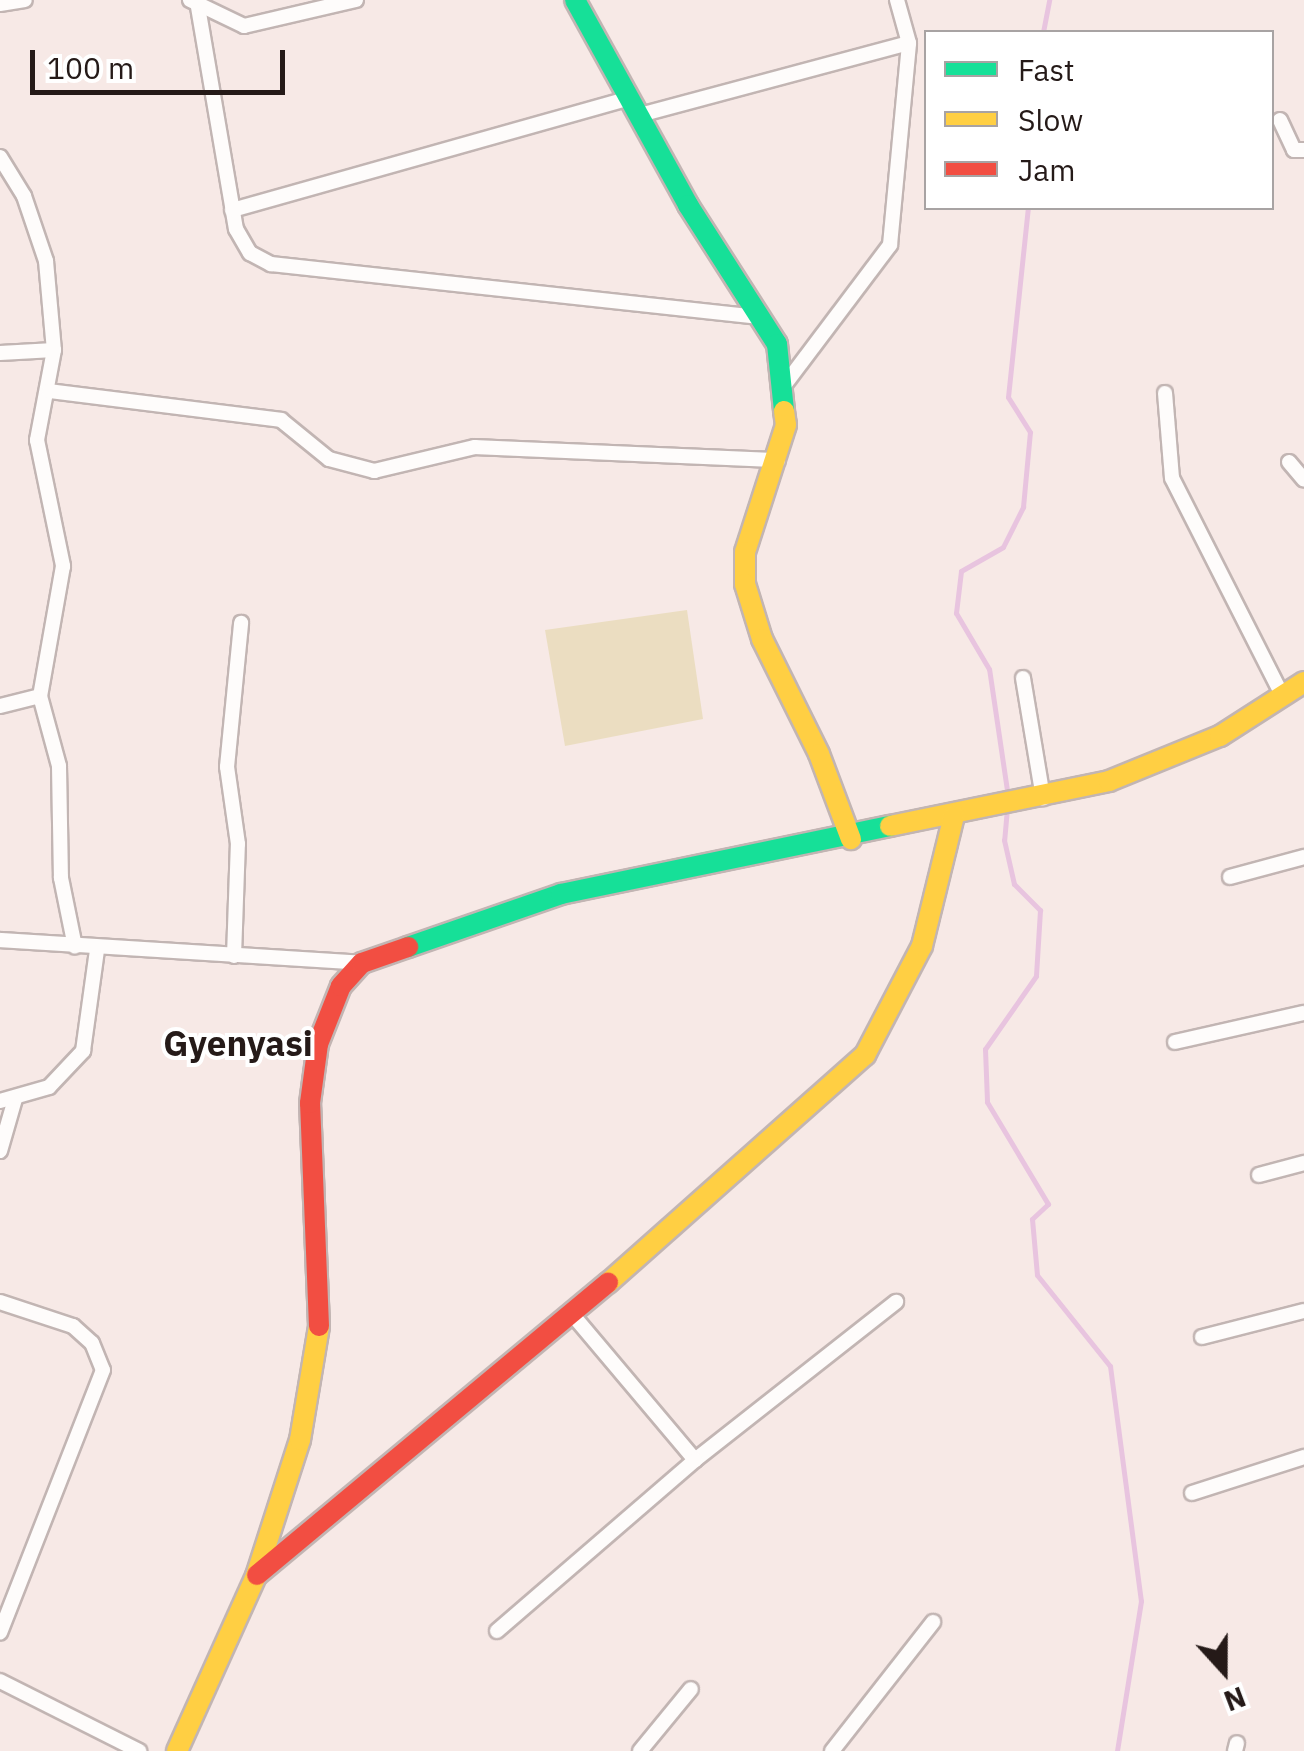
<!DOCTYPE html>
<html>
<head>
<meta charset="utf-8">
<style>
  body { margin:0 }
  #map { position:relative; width:1304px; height:1751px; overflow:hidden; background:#f7e9e6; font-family:"IBM Plex Sans",sans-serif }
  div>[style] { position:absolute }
  .green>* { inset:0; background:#ebddc1 }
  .stream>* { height:5px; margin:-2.5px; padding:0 2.5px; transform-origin:2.5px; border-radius:2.5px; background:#e8c4df }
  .roads { filter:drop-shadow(2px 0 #c2b5b3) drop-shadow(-2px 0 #c2b5b3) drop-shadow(0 2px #c2b5b3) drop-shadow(0 -2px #c2b5b3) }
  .street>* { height:14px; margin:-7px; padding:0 7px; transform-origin:7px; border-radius:7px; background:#fefcfb }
  .fast>* { height:20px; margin:-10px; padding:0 10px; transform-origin:10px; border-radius:10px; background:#16e098 }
  .slow>* { height:20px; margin:-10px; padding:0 10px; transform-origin:10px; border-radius:10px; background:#ffcf43 }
  .jam>* { height:20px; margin:-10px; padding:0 10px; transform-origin:10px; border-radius:10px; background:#f24e42 }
  span { translate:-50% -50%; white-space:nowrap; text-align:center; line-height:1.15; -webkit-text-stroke:8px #fff; paint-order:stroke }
  .quarter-label { font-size:35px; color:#251a18; font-weight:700 }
  .legend { position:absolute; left:924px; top:30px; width:350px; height:180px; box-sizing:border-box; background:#fff; border:2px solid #a8a3a3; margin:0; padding:12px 18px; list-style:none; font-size:30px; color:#251a18 }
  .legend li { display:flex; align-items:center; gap:20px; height:50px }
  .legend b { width:50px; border:2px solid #a8a3a3 }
  .north { position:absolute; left:1174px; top:1621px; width:100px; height:100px; -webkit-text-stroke:8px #fff; paint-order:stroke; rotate:159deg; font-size:28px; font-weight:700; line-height:40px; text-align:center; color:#251a18 }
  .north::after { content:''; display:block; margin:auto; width:35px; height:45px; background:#251a18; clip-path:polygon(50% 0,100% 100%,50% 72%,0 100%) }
  .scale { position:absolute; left:30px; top:50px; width:255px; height:45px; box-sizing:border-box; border:5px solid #251a18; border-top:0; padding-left:12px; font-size:30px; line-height:35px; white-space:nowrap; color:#251a18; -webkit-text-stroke:8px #fff; paint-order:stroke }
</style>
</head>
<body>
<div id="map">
  <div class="green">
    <div style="clip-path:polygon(687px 610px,703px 719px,565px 746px,545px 630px)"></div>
  </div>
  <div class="stream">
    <div style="left:1043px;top:32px;width:33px;rotate:-79deg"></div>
    <div style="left:1008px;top:797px;width:129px;rotate:-98.4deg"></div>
    <div style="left:989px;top:669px;width:65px;rotate:-120.5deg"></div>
    <div style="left:956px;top:613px;width:42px;rotate:-83.2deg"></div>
    <div style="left:961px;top:571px;width:48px;rotate:-29.7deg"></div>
    <div style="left:1003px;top:547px;width:45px;rotate:-63.4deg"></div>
    <div style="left:1023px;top:507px;width:75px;rotate:-84.7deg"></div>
    <div style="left:1030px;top:432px;width:41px;rotate:-122.2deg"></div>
    <div style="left:1008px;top:397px;width:190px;rotate:-84deg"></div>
    <div style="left:1007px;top:808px;width:32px;rotate:95deg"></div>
    <div style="left:1004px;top:840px;width:45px;rotate:77.2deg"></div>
    <div style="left:1014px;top:884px;width:37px;rotate:45deg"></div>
    <div style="left:1040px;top:910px;width:66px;rotate:93.5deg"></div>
    <div style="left:1036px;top:976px;width:89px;rotate:124.9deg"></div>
    <div style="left:985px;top:1049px;width:53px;rotate:87.8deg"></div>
    <div style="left:987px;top:1102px;width:119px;rotate:59.1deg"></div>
    <div style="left:1048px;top:1204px;width:22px;rotate:137deg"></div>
    <div style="left:1032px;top:1219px;width:56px;rotate:84.9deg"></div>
    <div style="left:1037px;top:1275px;width:117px;rotate:51.3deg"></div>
    <div style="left:1110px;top:1366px;width:237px;rotate:82.5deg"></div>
    <div style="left:1141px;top:1601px;width:152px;rotate:99.1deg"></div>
  </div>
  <div class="roads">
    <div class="street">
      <div style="left:190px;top:0;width:60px;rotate:25.7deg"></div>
      <div style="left:244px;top:26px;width:115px;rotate:-13.1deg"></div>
      <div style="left:0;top:4px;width:25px;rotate:-9deg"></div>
      <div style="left:198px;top:7px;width:225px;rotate:80.3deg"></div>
      <div style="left:236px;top:229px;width:28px;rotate:60deg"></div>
      <div style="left:250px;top:253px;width:24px;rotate:28deg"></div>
      <div style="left:271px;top:264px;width:494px;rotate:6.2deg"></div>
      <div style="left:640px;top:115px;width:278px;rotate:-15deg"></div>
      <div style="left:1280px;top:120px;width:33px;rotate:65deg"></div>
      <div style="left:1294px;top:150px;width:10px"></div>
      <div style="left:0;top:157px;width:46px;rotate:58.4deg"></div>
      <div style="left:24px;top:196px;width:69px;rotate:71.3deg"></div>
      <div style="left:46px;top:261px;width:89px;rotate:84.9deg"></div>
      <div style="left:54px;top:350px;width:92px;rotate:100.7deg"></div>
      <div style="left:37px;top:440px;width:129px;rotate:78.3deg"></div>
      <div style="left:63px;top:566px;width:132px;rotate:100deg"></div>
      <div style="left:40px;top:696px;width:41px;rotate:166deg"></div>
      <div style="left:232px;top:210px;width:413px;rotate:-15.7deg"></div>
      <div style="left:0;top:353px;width:54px;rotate:-3.2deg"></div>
      <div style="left:786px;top:383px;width:173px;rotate:-53deg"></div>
      <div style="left:890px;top:245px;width:203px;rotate:-84.6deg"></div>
      <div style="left:909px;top:43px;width:45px;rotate:-105.6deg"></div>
      <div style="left:49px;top:391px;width:234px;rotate:7.1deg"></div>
      <div style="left:281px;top:420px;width:62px;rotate:39.1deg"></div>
      <div style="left:329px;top:459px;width:47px;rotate:14.9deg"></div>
      <div style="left:374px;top:471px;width:104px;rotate:-13.4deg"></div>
      <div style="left:475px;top:447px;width:303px;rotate:2.5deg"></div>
      <div style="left:1165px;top:393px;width:85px;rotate:85.3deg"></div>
      <div style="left:1172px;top:478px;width:246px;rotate:63.1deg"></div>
      <div style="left:1289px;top:462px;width:23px;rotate:50deg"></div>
      <div style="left:1023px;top:678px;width:122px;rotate:80.5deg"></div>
      <div style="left:40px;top:696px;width:73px;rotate:74.8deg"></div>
      <div style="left:59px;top:766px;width:112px;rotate:89deg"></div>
      <div style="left:61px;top:878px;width:70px;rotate:78.5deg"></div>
      <div style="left:1230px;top:877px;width:77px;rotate:-15.1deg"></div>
      <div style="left:0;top:940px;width:363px;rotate:3.6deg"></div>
      <div style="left:234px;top:956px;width:112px;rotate:-88deg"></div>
      <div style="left:238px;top:844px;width:78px;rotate:-98.1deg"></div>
      <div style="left:227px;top:767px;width:145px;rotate:-84.4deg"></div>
      <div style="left:1175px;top:1042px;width:132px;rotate:-12.7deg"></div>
      <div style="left:0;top:1101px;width:51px;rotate:-15.9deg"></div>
      <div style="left:49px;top:1087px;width:50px;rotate:-46.6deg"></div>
      <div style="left:83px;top:1051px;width:102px;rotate:-82.1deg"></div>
      <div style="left:0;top:1151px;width:54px;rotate:-73.9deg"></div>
      <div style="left:1259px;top:1175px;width:47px;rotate:-14.9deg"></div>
      <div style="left:0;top:1302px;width:77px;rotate:18.2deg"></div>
      <div style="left:73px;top:1326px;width:25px;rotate:42deg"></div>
      <div style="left:92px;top:1343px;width:29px;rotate:68deg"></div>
      <div style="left:103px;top:1370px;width:282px;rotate:111.4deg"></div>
      <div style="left:572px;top:1314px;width:191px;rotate:49.9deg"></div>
      <div style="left:695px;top:1460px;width:256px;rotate:-38.2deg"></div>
      <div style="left:1202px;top:1337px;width:105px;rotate:-14.3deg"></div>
      <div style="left:1192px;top:1493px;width:118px;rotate:-17.8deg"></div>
      <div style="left:497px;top:1631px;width:262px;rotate:-40.8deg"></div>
      <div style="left:0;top:1681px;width:156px;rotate:26.7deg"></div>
      <div style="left:640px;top:1751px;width:80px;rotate:-50.6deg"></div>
      <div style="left:832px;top:1751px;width:164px;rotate:-51.9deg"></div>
      <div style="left:1235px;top:1751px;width:8px;rotate:-76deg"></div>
    </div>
    <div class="fast">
      <div style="left:575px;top:0;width:234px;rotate:61.1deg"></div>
      <div style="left:688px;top:205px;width:165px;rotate:57.4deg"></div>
      <div style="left:777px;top:344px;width:67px;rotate:84deg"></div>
      <div style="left:408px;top:947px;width:162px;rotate:-19.1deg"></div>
      <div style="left:561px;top:894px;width:336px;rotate:-11.7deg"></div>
    </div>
    <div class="slow">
      <div style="left:784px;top:411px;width:14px;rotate:82deg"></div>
      <div style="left:786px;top:425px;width:133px;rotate:107.9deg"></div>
      <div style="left:745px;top:552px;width:32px;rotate:90deg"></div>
      <div style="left:745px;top:584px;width:58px;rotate:72.8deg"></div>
      <div style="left:762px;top:639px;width:128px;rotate:63.6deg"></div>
      <div style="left:819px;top:754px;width:91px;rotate:69.4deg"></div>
      <div style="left:890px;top:826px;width:224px;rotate:-11.6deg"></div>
      <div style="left:1109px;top:781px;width:120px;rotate:-22.1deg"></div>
      <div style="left:1220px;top:736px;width:100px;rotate:-32.7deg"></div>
      <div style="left:608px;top:1283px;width:344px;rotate:-41.6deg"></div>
      <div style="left:865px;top:1055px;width:123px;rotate:-62.4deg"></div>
      <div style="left:922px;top:946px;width:134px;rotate:-76.2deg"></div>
      <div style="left:177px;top:1751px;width:192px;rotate:-65.7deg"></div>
      <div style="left:256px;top:1576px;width:143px;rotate:-72.1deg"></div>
      <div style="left:300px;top:1440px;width:116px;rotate:-80.5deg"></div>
    </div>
    <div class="jam">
      <div style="left:319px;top:1326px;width:223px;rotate:-92.3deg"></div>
      <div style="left:310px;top:1103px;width:60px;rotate:-82.3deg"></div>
      <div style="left:318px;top:1044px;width:62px;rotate:-68.4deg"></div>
      <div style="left:341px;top:986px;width:31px;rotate:-48deg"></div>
      <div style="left:362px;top:963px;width:49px;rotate:-19.2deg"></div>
      <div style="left:257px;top:1575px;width:457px;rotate:-39.8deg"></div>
    </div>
  </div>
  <div class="quarter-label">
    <span style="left:238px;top:1043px">Gyenyasi</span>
  </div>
  <ul class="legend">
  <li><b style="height:12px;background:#16e098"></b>Fast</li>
  <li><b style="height:12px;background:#ffcf43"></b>Slow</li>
  <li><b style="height:12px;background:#f24e42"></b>Jam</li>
  </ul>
  <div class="north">N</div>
  <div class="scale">100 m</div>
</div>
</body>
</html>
